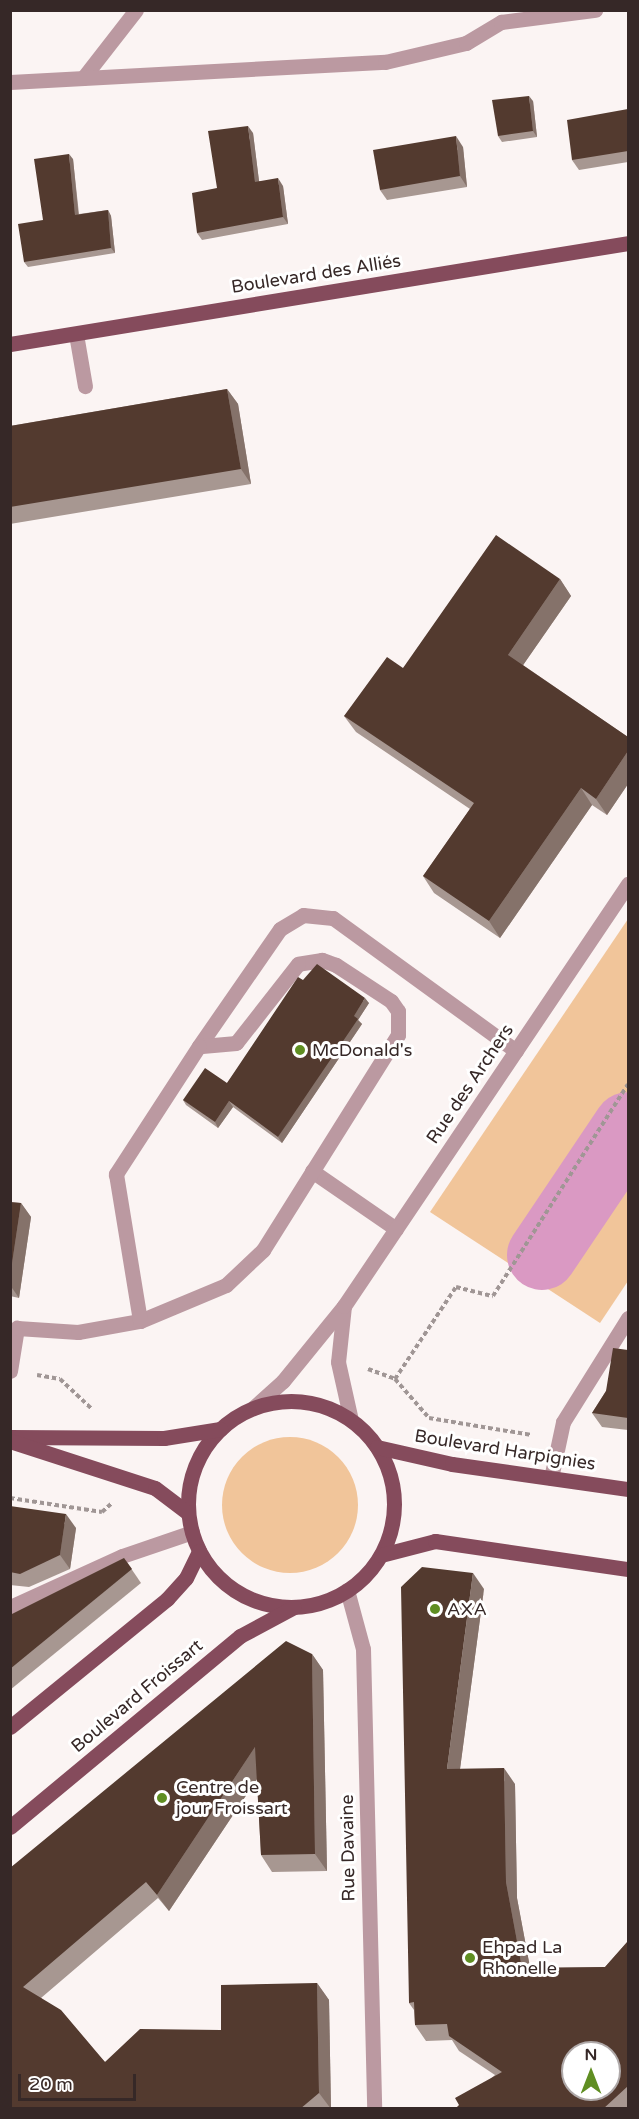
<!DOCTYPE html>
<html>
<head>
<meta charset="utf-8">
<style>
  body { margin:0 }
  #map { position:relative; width:639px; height:2119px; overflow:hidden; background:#fbf4f3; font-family:"Varela Round",sans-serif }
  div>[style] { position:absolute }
  .green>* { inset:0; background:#f1c59a }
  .round { border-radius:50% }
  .river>* { height:70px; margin:-35px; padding:0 35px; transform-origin:35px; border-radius:35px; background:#da99c3 }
  .path>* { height:4px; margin-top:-2px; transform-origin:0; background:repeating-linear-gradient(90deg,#a09695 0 4.5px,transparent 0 7.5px) }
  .minor>* { height:15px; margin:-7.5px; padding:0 7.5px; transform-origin:7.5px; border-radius:7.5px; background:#bb99a1 }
  .major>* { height:15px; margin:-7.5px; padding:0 7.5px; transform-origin:7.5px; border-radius:7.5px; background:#854b5c }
  .major>.ring { margin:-7.5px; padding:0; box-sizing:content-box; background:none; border:15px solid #854b5c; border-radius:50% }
  .wall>* { inset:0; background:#a79791 }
  .shaded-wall>* { inset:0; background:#85726a }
  .building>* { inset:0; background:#533a2f }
  .dots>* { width:16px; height:16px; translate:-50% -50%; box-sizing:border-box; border:3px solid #fff; border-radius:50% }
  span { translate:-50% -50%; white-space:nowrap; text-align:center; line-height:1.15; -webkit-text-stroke:6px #fff; paint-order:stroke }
  .street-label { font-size:18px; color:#362827 }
  .poi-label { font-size:18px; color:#362827 }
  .left { translate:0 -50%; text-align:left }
  .frame { position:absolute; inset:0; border:12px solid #362827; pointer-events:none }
  .north { position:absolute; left:561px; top:2041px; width:60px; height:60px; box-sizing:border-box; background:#fff; border:2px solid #afa9a9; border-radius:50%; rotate:0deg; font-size:16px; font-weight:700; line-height:24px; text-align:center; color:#362827 }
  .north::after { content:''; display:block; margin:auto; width:21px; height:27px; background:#5f8e22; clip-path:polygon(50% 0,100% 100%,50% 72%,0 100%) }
  .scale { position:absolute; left:18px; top:2074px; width:118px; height:27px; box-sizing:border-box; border:3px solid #362827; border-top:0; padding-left:8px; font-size:18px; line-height:21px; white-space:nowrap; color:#362827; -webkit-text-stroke:4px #fff; paint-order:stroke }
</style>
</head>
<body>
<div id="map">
  <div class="green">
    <div style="clip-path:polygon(628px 919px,628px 1281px,600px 1323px,430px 1212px)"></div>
    <div class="round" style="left:222px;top:1437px;width:136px;height:136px"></div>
  </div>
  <div class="river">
    <div style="left:542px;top:1255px;width:154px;rotate:-56.1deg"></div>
  </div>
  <div class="path">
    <div style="left:368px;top:1369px;width:29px;rotate:20deg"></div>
    <div style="left:395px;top:1379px;width:110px;rotate:-56.5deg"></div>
    <div style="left:456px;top:1287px;width:38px;rotate:14deg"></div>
    <div style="left:493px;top:1296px;width:251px;rotate:-57.5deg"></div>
    <div style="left:37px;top:1375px;width:23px;rotate:10deg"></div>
    <div style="left:60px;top:1379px;width:44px;rotate:43.2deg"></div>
    <div style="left:395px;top:1379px;width:52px;rotate:48.9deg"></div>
    <div style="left:429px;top:1418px;width:104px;rotate:9.4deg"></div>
    <div style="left:10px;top:1498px;width:93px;rotate:8.7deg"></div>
    <div style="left:102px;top:1512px;width:12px;rotate:-42deg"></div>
  </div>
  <div class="minor">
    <div style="left:83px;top:78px;width:86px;rotate:-52.1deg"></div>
    <div style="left:10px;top:82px;width:376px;rotate:-3.1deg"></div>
    <div style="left:385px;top:62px;width:83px;rotate:-13.2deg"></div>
    <div style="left:466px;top:43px;width:41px;rotate:-31deg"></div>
    <div style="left:501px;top:22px;width:95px;rotate:-7.3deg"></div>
    <div style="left:76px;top:334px;width:53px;rotate:80.2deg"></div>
    <div style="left:199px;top:1046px;width:142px;rotate:-55.3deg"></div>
    <div style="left:280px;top:929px;width:27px;rotate:-31deg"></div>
    <div style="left:303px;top:915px;width:30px;rotate:6deg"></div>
    <div style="left:333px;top:918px;width:226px;rotate:36deg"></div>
    <div style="left:312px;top:1171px;width:102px;rotate:34.6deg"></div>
    <div style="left:344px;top:1306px;width:56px;rotate:96.1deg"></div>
    <div style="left:338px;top:1362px;width:59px;rotate:77.4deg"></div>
    <div style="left:10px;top:1371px;width:44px;rotate:-80.8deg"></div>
    <div style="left:17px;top:1328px;width:61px;rotate:3.8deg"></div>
    <div style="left:78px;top:1332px;width:63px;rotate:-10.1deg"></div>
    <div style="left:140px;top:1321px;width:93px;rotate:-22.7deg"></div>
    <div style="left:226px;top:1285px;width:51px;rotate:-43.4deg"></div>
    <div style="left:263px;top:1250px;width:254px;rotate:-57.9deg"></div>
    <div style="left:398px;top:1035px;width:24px;rotate:-90deg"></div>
    <div style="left:398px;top:1011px;width:12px;rotate:-125deg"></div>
    <div style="left:391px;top:1001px;width:66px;rotate:-146.8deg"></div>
    <div style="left:336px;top:965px;width:15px;rotate:-160deg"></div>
    <div style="left:322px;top:960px;width:24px;rotate:171deg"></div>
    <div style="left:298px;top:964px;width:100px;rotate:128.1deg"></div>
    <div style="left:236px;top:1043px;width:37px;rotate:175deg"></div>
    <div style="left:199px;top:1046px;width:153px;rotate:123deg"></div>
    <div style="left:116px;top:1174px;width:149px;rotate:80.7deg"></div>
    <div style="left:253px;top:1408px;width:40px;rotate:-42deg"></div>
    <div style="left:283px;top:1381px;width:97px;rotate:-50.9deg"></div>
    <div style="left:344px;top:1306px;width:509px;rotate:-56.06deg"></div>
    <div style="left:551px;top:1478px;width:57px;rotate:-77.9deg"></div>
    <div style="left:563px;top:1422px;width:123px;rotate:-58deg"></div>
    <div style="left:347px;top:1590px;width:61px;rotate:74.8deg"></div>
    <div style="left:363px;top:1649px;width:459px;rotate:88.6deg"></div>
    <div style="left:10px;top:1607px;width:123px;rotate:-24.5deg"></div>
    <div style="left:122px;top:1556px;width:74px;rotate:-18.9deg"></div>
  </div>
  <div class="major">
    <div style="left:10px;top:344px;width:626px;rotate:-9.28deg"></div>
    <div class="ring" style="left:188px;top:1401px;width:191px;height:191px"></div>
    <div style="left:10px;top:1437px;width:154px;rotate:0.4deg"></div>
    <div style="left:164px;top:1438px;width:57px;rotate:-9.1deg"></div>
    <div style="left:10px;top:1441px;width:152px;rotate:18deg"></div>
    <div style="left:155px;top:1488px;width:41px;rotate:37.1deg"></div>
    <div style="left:377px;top:1447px;width:77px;rotate:12.8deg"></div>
    <div style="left:452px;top:1464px;width:178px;rotate:8.1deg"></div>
    <div style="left:381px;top:1555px;width:56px;rotate:-14.5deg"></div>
    <div style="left:435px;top:1541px;width:195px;rotate:8.3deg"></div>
    <div style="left:10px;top:1727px;width:203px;rotate:-39.2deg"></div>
    <div style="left:167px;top:1599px;width:28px;rotate:-48deg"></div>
    <div style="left:186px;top:1578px;width:30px;rotate:-64deg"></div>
    <div style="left:10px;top:1827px;width:299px;rotate:-39.7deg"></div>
    <div style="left:240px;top:1636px;width:61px;rotate:-28.2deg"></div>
  </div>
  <div class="wall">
    <div style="clip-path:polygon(533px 101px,537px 137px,502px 142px,498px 136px)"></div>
    <div style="clip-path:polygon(628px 109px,628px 162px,579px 170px,572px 160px)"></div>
    <div style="clip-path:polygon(253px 133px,259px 181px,283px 186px,288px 224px,202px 240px,197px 233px)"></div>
    <div style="clip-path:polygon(463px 147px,467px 187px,387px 200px,380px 190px)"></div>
    <div style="clip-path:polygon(73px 159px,79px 214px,108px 210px,111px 216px,115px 253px,28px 267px,24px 262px)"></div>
    <div style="clip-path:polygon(227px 389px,238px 404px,251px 484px,10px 524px,10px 426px)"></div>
    <div style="clip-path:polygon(560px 579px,571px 596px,523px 665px,628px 737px,628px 784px,607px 815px,592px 805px,500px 938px,434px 893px,423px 876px,470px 809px,356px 732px,344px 716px,403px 668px)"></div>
    <div style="clip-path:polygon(303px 980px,369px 1003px,358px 1020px,362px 1024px,282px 1143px,233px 1107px,218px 1128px,186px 1105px,183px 1100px,227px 1083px)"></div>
    <div style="clip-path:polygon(10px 1202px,21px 1203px,31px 1217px,19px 1298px,10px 1296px)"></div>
    <div style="clip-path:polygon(628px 1350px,628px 1430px,602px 1427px,592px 1413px,606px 1391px)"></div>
    <div style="clip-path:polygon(10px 1506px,76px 1528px,70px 1569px,29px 1587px,10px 1585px)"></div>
    <div style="clip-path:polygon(124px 1558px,141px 1583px,10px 1690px,10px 1615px)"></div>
    <div style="clip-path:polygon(484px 1589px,460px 1769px,515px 1784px,517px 1898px,530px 1968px,605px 1967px,628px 1941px,628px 2109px,455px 2109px,495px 2075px,459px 2051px,452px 2040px,426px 2041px,415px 2025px,414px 2010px,409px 2003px)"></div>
    <div style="clip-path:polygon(312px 1654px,323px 1670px,327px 1871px,272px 1872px,261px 1855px,257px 1779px,169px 1911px,158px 1898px,41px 1998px,105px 2062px,221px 2030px,317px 1983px,329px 2000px,331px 2109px,10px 2109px,10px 1868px)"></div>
  </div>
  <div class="shaded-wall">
    <div style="clip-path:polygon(529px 96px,533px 101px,537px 137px,533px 131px)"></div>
    <div style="clip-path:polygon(248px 126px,253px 133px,260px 189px,255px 182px)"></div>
    <div style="clip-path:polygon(456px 136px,463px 147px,467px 187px,460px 176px)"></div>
    <div style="clip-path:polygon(69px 154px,73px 159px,79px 220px,75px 215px)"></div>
    <div style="clip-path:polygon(278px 178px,283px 186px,288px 224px,283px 217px)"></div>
    <div style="clip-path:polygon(108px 210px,111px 216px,115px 253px,111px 248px)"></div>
    <div style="clip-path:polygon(227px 389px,238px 404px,251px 484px,241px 469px)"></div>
    <div style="clip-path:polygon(560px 579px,571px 596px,519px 671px,508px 655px)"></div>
    <div style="clip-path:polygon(628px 751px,628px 784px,607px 815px,596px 799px)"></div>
    <div style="clip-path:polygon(581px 788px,592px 805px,500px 938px,489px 921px)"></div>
    <div style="clip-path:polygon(365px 998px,369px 1003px,358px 1020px,362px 1024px,282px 1143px,278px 1137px)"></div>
    <div style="clip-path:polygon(229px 1101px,233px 1107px,218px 1128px,215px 1122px)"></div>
    <div style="clip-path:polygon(21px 1203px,31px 1217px,19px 1298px,10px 1285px,10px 1277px)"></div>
    <div style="clip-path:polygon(66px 1514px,76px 1528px,70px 1569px,60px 1555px)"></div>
    <div style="clip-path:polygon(473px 1573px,484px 1589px,458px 1784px,447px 1769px)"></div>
    <div style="clip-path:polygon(312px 1654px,323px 1670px,327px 1871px,315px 1854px)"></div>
    <div style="clip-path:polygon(255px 1747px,267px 1764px,169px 1911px,157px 1895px)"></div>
    <div style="clip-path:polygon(504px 1768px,515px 1784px,517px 1898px,533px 1983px,522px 1968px,506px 1882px)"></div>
    <div style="clip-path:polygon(317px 1983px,329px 2000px,331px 2109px,319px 2093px)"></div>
  </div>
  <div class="building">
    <div style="clip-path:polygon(529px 96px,533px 131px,498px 136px,492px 100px)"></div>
    <div style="clip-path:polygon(628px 109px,628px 151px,572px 160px,567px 120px)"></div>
    <div style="clip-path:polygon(248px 126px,255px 182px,278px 178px,283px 217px,197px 233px,192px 193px,217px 188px,208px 131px)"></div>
    <div style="clip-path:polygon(456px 136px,460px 176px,380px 190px,373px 150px)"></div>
    <div style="clip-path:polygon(69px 154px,75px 215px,108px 210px,111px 248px,24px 262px,18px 224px,43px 220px,34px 159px)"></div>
    <div style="clip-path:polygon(227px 389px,241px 469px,10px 507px,10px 426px)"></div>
    <div style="clip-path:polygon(496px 535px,560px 579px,508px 655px,628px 737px,628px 751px,596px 799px,581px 788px,489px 921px,423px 876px,474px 803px,344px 716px,387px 657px,403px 668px)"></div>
    <div style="clip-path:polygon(317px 964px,365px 998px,354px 1016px,358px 1019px,278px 1137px,229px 1101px,215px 1122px,183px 1100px,205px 1068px,227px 1083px,298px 977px,303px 980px)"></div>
    <div style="clip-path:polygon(10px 1202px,21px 1203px,10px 1277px)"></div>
    <div style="clip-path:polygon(613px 1348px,628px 1350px,628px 1418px,592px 1413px,606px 1391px)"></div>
    <div style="clip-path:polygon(10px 1506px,66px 1514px,60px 1555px,20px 1574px,10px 1572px)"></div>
    <div style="clip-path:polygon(124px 1558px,132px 1569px,10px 1669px,10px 1615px)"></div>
    <div style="clip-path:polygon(evenodd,422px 1567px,473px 1573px,447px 1769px,504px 1768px,506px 1882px,522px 1968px,605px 1967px,628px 1941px,628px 2086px,603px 2109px,455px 2109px,459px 2105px,455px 2098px,502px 2072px,449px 2036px,447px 2024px,415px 2025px,414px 2002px,409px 2003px,401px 1587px,422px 1567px,573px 2053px,609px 2053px,609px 2089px,573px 2089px,573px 2053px)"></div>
    <div style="clip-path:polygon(286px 1641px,312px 1654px,315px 1854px,261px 1855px,255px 1747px,157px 1895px,146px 1882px,23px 1987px,61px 2010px,105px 2062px,140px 2029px,221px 2030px,221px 1985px,317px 1983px,319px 2093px,300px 2109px,10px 2109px,10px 1868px)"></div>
  </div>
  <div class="dots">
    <div style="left:300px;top:1050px;background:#5f8e22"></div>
    <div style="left:435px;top:1609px;background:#5f8e22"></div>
    <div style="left:162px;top:1798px;background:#5f8e22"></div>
    <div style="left:470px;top:1958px;background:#5f8e22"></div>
  </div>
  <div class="street-label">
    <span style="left:316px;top:274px;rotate:-9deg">Boulevard des Alliés</span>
    <span style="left:470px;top:1084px;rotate:-56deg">Rue des Archers</span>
    <span style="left:505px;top:1450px;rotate:9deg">Boulevard Harpignies</span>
    <span style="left:137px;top:1696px;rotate:-40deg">Boulevard Froissart</span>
    <span style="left:348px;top:1848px;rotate:-91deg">Rue Davaine</span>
  </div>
  <div class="poi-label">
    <span class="left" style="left:312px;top:1050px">McDonald's</span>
    <span class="left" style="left:447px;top:1609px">AXA</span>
    <span class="left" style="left:176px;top:1798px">Centre de<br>jour Froissart</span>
    <span class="left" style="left:482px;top:1958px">Ehpad La<br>Rhonelle</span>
  </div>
  <div class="frame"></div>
  <div class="north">N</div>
  <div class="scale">20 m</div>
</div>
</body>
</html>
